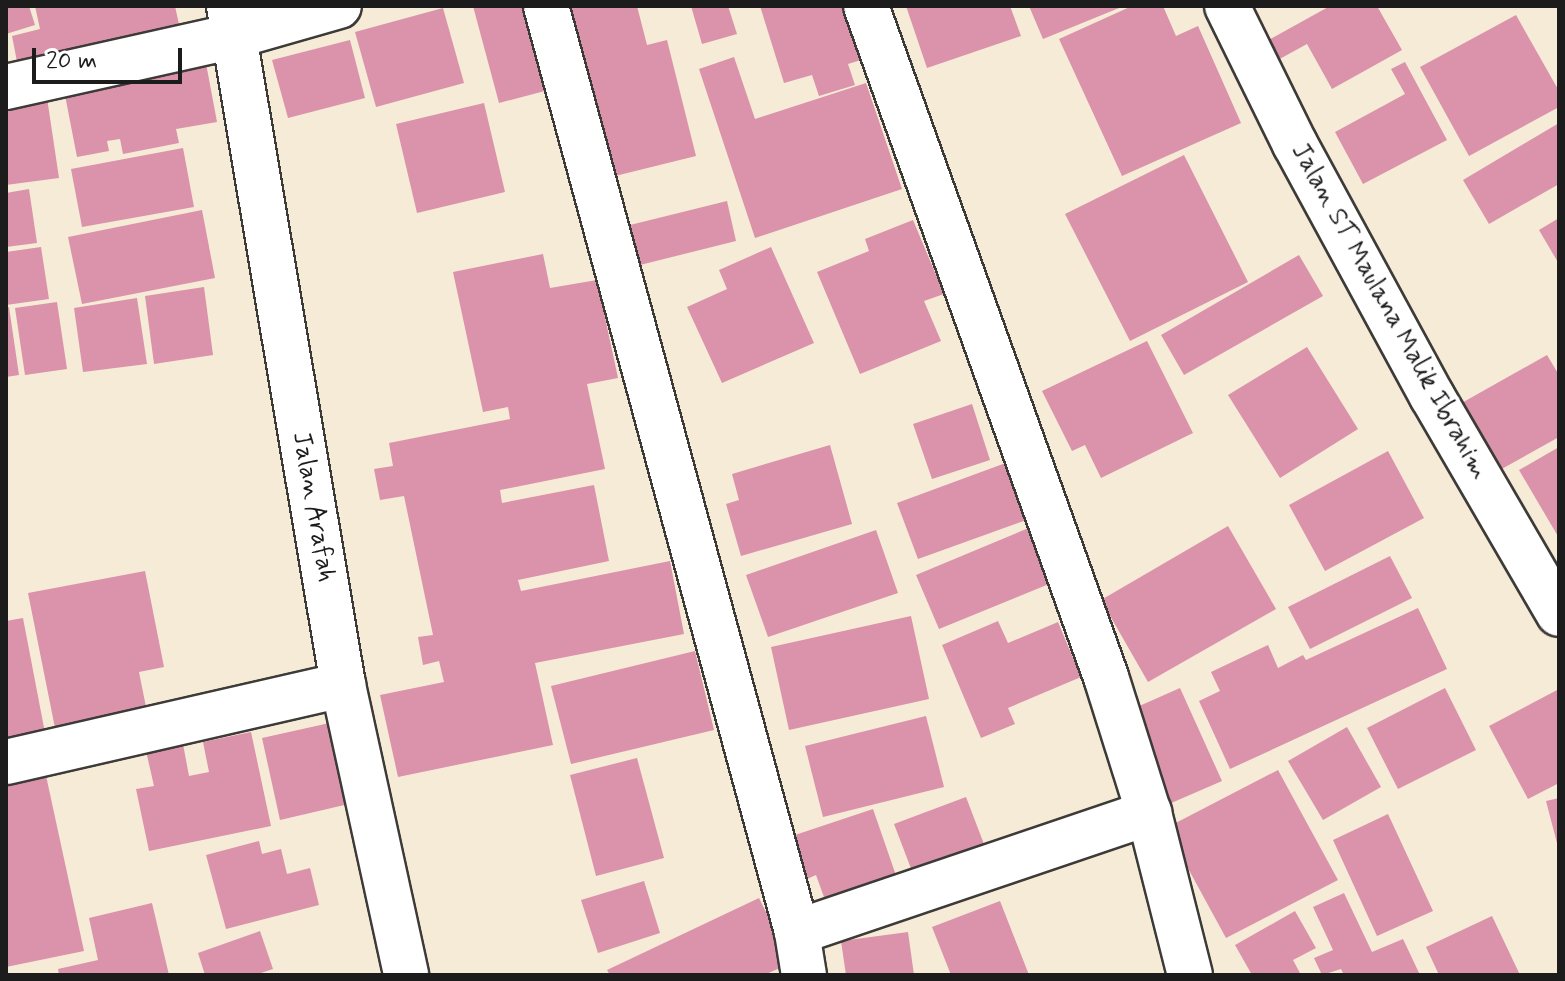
<!DOCTYPE html>
<html>
<head>
<meta charset="utf-8">
<style>
  body { margin:0 }
  #map { position:relative; width:1565px; height:981px; overflow:hidden; background:#f6ebd7; font-family:Mynerve,sans-serif }
  div>[style] { position:absolute }
  .building>* { inset:0; background:#db92ab }
  .roads { filter:drop-shadow(2px 0 #3d3b38) drop-shadow(-2px 0 #3d3b38) drop-shadow(0 2px #3d3b38) drop-shadow(0 -2px #3d3b38) }
  .street>* { height:44px; margin:-22px; padding:0 22px; transform-origin:22px; border-radius:22px; background:#fff }
  span { translate:-50% -50%; white-space:nowrap; text-align:center; line-height:1.15; -webkit-text-stroke:7px #fff; paint-order:stroke }
  .street-label { font-size:26px; color:#1c1c1c }
  .frame { position:absolute; inset:0; border:8px solid #1c1c1c; pointer-events:none }
  .scale { position:absolute; left:32px; top:48px; width:150px; height:36px; box-sizing:border-box; border:4px solid #1c1c1c; border-top:0; padding-left:10px; font-size:24px; line-height:28px; white-space:nowrap; color:#1c1c1c; -webkit-text-stroke:6px #fff; paint-order:stroke }
</style>
</head>
<body>
<div id="map">
  <div class="building">
    <div style="clip-path:polygon(6px 6px,29px 6px,35px 25px,6px 34px)"></div>
    <div style="clip-path:polygon(35px 6px,175px 6px,183px 43px,20px 77px,12px 36px,40px 29px)"></div>
    <div style="clip-path:polygon(473px 6px,533px 6px,556px 88px,499px 103px)"></div>
    <div style="clip-path:polygon(555px 6px,637px 6px,647px 45px,667px 40px,696px 156px,599px 180px)"></div>
    <div style="clip-path:polygon(691px 6px,728px 6px,737px 34px,702px 44px)"></div>
    <div style="clip-path:polygon(760px 6px,844px 6px,861px 60px,848px 64px,855px 85px,819px 96px,812px 75px,784px 83px)"></div>
    <div style="clip-path:polygon(906px 6px,1010px 6px,1021px 36px,927px 68px)"></div>
    <div style="clip-path:polygon(1029px 6px,1124px 6px,1043px 39px)"></div>
    <div style="clip-path:polygon(1132px 6px,1163px 6px,1176px 36px,1198px 26px,1241px 123px,1122px 176px,1059px 39px)"></div>
    <div style="clip-path:polygon(1330px 6px,1377px 6px,1402px 50px,1332px 89px,1307px 44px,1276px 61px,1265px 42px)"></div>
    <div style="clip-path:polygon(443px 8px,464px 83px,376px 107px,355px 32px)"></div>
    <div style="clip-path:polygon(1516px 15px,1559px 91px,1559px 107px,1469px 156px,1420px 67px)"></div>
    <div style="clip-path:polygon(350px 40px,365px 98px,288px 118px,272px 60px)"></div>
    <div style="clip-path:polygon(734px 57px,755px 119px,866px 83px,902px 189px,755px 238px,699px 69px)"></div>
    <div style="clip-path:polygon(205px 58px,217px 122px,176px 129px,179px 143px,123px 154px,120px 139px,107px 141px,109px 151px,77px 157px,63px 85px)"></div>
    <div style="clip-path:polygon(1405px 62px,1447px 140px,1363px 184px,1335px 132px,1405px 94px,1391px 69px)"></div>
    <div style="clip-path:polygon(46px 91px,59px 178px,6px 185px,6px 97px)"></div>
    <div style="clip-path:polygon(484px 103px,505px 192px,417px 213px,396px 124px)"></div>
    <div style="clip-path:polygon(1559px 123px,1559px 184px,1489px 224px,1463px 180px)"></div>
    <div style="clip-path:polygon(183px 148px,194px 207px,82px 227px,71px 169px)"></div>
    <div style="clip-path:polygon(1184px 155px,1248px 282px,1130px 341px,1065px 214px)"></div>
    <div style="clip-path:polygon(29px 189px,37px 243px,6px 247px,6px 193px)"></div>
    <div style="clip-path:polygon(727px 201px,736px 241px,632px 267px,622px 227px)"></div>
    <div style="clip-path:polygon(202px 210px,215px 278px,82px 304px,68px 237px)"></div>
    <div style="clip-path:polygon(1559px 218px,1559px 264px,1539px 230px)"></div>
    <div style="clip-path:polygon(913px 220px,944px 294px,924px 301px,941px 341px,860px 374px,817px 272px,869px 251px,865px 239px)"></div>
    <div style="clip-path:polygon(41px 247px,49px 299px,6px 305px,6px 252px)"></div>
    <div style="clip-path:polygon(771px 247px,814px 343px,722px 383px,687px 307px,727px 289px,719px 270px)"></div>
    <div style="clip-path:polygon(543px 254px,550px 288px,597px 280px,618px 378px,587px 384px,605px 469px,500px 490px,502px 503px,594px 485px,609px 561px,518px 580px,521px 591px,670px 561px,684px 634px,535px 663px,553px 745px,398px 777px,380px 695px,444px 682px,439px 661px,423px 665px,418px 637px,433px 635px,404px 496px,380px 500px,374px 469px,393px 466px,389px 443px,510px 419px,508px 407px,483px 412px,453px 272px)"></div>
    <div style="clip-path:polygon(1299px 255px,1323px 296px,1184px 375px,1161px 335px)"></div>
    <div style="clip-path:polygon(204px 287px,213px 355px,154px 364px,145px 296px)"></div>
    <div style="clip-path:polygon(137px 298px,147px 364px,83px 372px,74px 308px)"></div>
    <div style="clip-path:polygon(57px 302px,67px 369px,25px 375px,15px 308px)"></div>
    <div style="clip-path:polygon(9px 307px,19px 375px,6px 377px,6px 308px)"></div>
    <div style="clip-path:polygon(1147px 341px,1193px 433px,1101px 478px,1085px 445px,1072px 451px,1042px 391px)"></div>
    <div style="clip-path:polygon(1307px 347px,1358px 429px,1280px 478px,1228px 395px)"></div>
    <div style="clip-path:polygon(1547px 355px,1559px 375px,1559px 437px,1489px 476px,1451px 409px)"></div>
    <div style="clip-path:polygon(972px 404px,990px 460px,932px 479px,913px 424px)"></div>
    <div style="clip-path:polygon(830px 445px,852px 524px,741px 556px,726px 504px,739px 500px,732px 474px)"></div>
    <div style="clip-path:polygon(1559px 447px,1559px 538px,1519px 470px)"></div>
    <div style="clip-path:polygon(1388px 451px,1424px 518px,1325px 571px,1289px 505px)"></div>
    <div style="clip-path:polygon(1011px 461px,1032px 518px,918px 559px,897px 503px)"></div>
    <div style="clip-path:polygon(1228px 526px,1276px 609px,1148px 682px,1101px 600px)"></div>
    <div style="clip-path:polygon(1031px 527px,1054px 582px,939px 629px,916px 575px)"></div>
    <div style="clip-path:polygon(876px 530px,898px 593px,768px 637px,746px 575px)"></div>
    <div style="clip-path:polygon(1390px 556px,1412px 598px,1310px 649px,1288px 607px)"></div>
    <div style="clip-path:polygon(145px 571px,164px 667px,139px 672px,146px 707px,113px 714px,116px 732px,58px 743px,28px 593px)"></div>
    <div style="clip-path:polygon(1418px 608px,1447px 669px,1230px 769px,1199px 701px,1220px 691px,1211px 672px,1268px 645px,1278px 668px,1303px 655px,1306px 660px)"></div>
    <div style="clip-path:polygon(911px 616px,929px 699px,789px 730px,771px 647px)"></div>
    <div style="clip-path:polygon(23px 618px,45px 733px,6px 740px,6px 621px)"></div>
    <div style="clip-path:polygon(998px 621px,1008px 643px,1058px 622px,1081px 677px,1008px 708px,1015px 724px,981px 738px,942px 645px)"></div>
    <div style="clip-path:polygon(695px 651px,714px 730px,571px 764px,551px 686px)"></div>
    <div style="clip-path:polygon(1180px 688px,1222px 781px,1169px 804px,1128px 711px)"></div>
    <div style="clip-path:polygon(1445px 688px,1476px 750px,1398px 789px,1367px 728px)"></div>
    <div style="clip-path:polygon(1559px 689px,1559px 783px,1528px 799px,1489px 726px)"></div>
    <div style="clip-path:polygon(926px 716px,944px 787px,823px 817px,805px 746px)"></div>
    <div style="clip-path:polygon(334px 722px,353px 803px,280px 820px,262px 738px)"></div>
    <div style="clip-path:polygon(1347px 727px,1381px 787px,1323px 820px,1288px 761px)"></div>
    <div style="clip-path:polygon(251px 732px,271px 826px,149px 851px,136px 789px,154px 786px,146px 751px,183px 744px,189px 776px,209px 772px,203px 742px)"></div>
    <div style="clip-path:polygon(637px 758px,664px 858px,596px 876px,570px 775px)"></div>
    <div style="clip-path:polygon(1278px 770px,1338px 880px,1226px 938px,1166px 828px)"></div>
    <div style="clip-path:polygon(45px 771px,84px 951px,6px 967px,6px 779px)"></div>
    <div style="clip-path:polygon(966px 797px,987px 852px,915px 879px,894px 824px)"></div>
    <div style="clip-path:polygon(1559px 798px,1559px 847px,1558px 847px,1546px 801px)"></div>
    <div style="clip-path:polygon(873px 809px,900px 887px,829px 911px,816px 875px,807px 879px,792px 836px)"></div>
    <div style="clip-path:polygon(1388px 814px,1433px 911px,1377px 936px,1333px 840px)"></div>
    <div style="clip-path:polygon(259px 841px,262px 854px,281px 849px,287px 874px,310px 868px,319px 905px,226px 929px,206px 855px)"></div>
    <div style="clip-path:polygon(644px 881px,660px 933px,598px 953px,581px 900px)"></div>
    <div style="clip-path:polygon(1344px 893px,1372px 952px,1403px 939px,1420px 975px,1344px 975px,1341px 969px,1322px 975px,1314px 958px,1333px 950px,1313px 907px)"></div>
    <div style="clip-path:polygon(759px 898px,791px 963px,764px 975px,610px 975px,607px 970px)"></div>
    <div style="clip-path:polygon(1000px 901px,1029px 975px,951px 975px,932px 927px)"></div>
    <div style="clip-path:polygon(152px 903px,169px 975px,59px 975px,58px 969px,98px 960px,89px 918px)"></div>
    <div style="clip-path:polygon(1295px 911px,1316px 948px,1293px 960px,1301px 975px,1252px 975px,1235px 945px)"></div>
    <div style="clip-path:polygon(1492px 916px,1520px 975px,1439px 975px,1426px 947px)"></div>
    <div style="clip-path:polygon(260px 931px,273px 969px,255px 975px,205px 975px,198px 953px)"></div>
    <div style="clip-path:polygon(908px 932px,914px 975px,846px 975px,841px 941px)"></div>
  </div>
  <div class="roads">
    <div class="street">
      <div style="left:229px;top:6px;width:689px;rotate:80.47deg"></div>
      <div style="left:343px;top:685px;width:297px;rotate:77.7deg"></div>
      <div style="left:546px;top:6px;width:959px;rotate:74.83deg"></div>
      <div style="left:797px;top:932px;width:44px;rotate:80.8deg"></div>
      <div style="left:866px;top:6px;width:713px;rotate:70.32deg"></div>
      <div style="left:1106px;top:677px;width:143px;rotate:72.5deg"></div>
      <div style="left:1149px;top:813px;width:167px;rotate:75.8deg"></div>
      <div style="left:1227px;top:6px;width:154px;rotate:63.8deg"></div>
      <div style="left:1295px;top:144px;width:287px;rotate:61.5deg"></div>
      <div style="left:1432px;top:396px;width:252px;rotate:59.8deg"></div>
      <div style="left:6px;top:87px;width:234px;rotate:-12.6deg"></div>
      <div style="left:234px;top:36px;width:109px;rotate:-15.9deg"></div>
      <div style="left:6px;top:762px;width:346px;rotate:-12.9deg"></div>
      <div style="left:797px;top:932px;width:372px;rotate:-18.7deg"></div>
    </div>
  </div>
  <div class="street-label">
    <span style="left:1389px;top:312px;rotate:61deg">Jalan ST Maulana Malik Ibrahim</span>
    <span style="left:313px;top:507px;rotate:80deg">Jalan Arafah</span>
  </div>
  <div class="frame"></div>
  <div class="scale">20 m</div>
</div>
</body>
</html>
